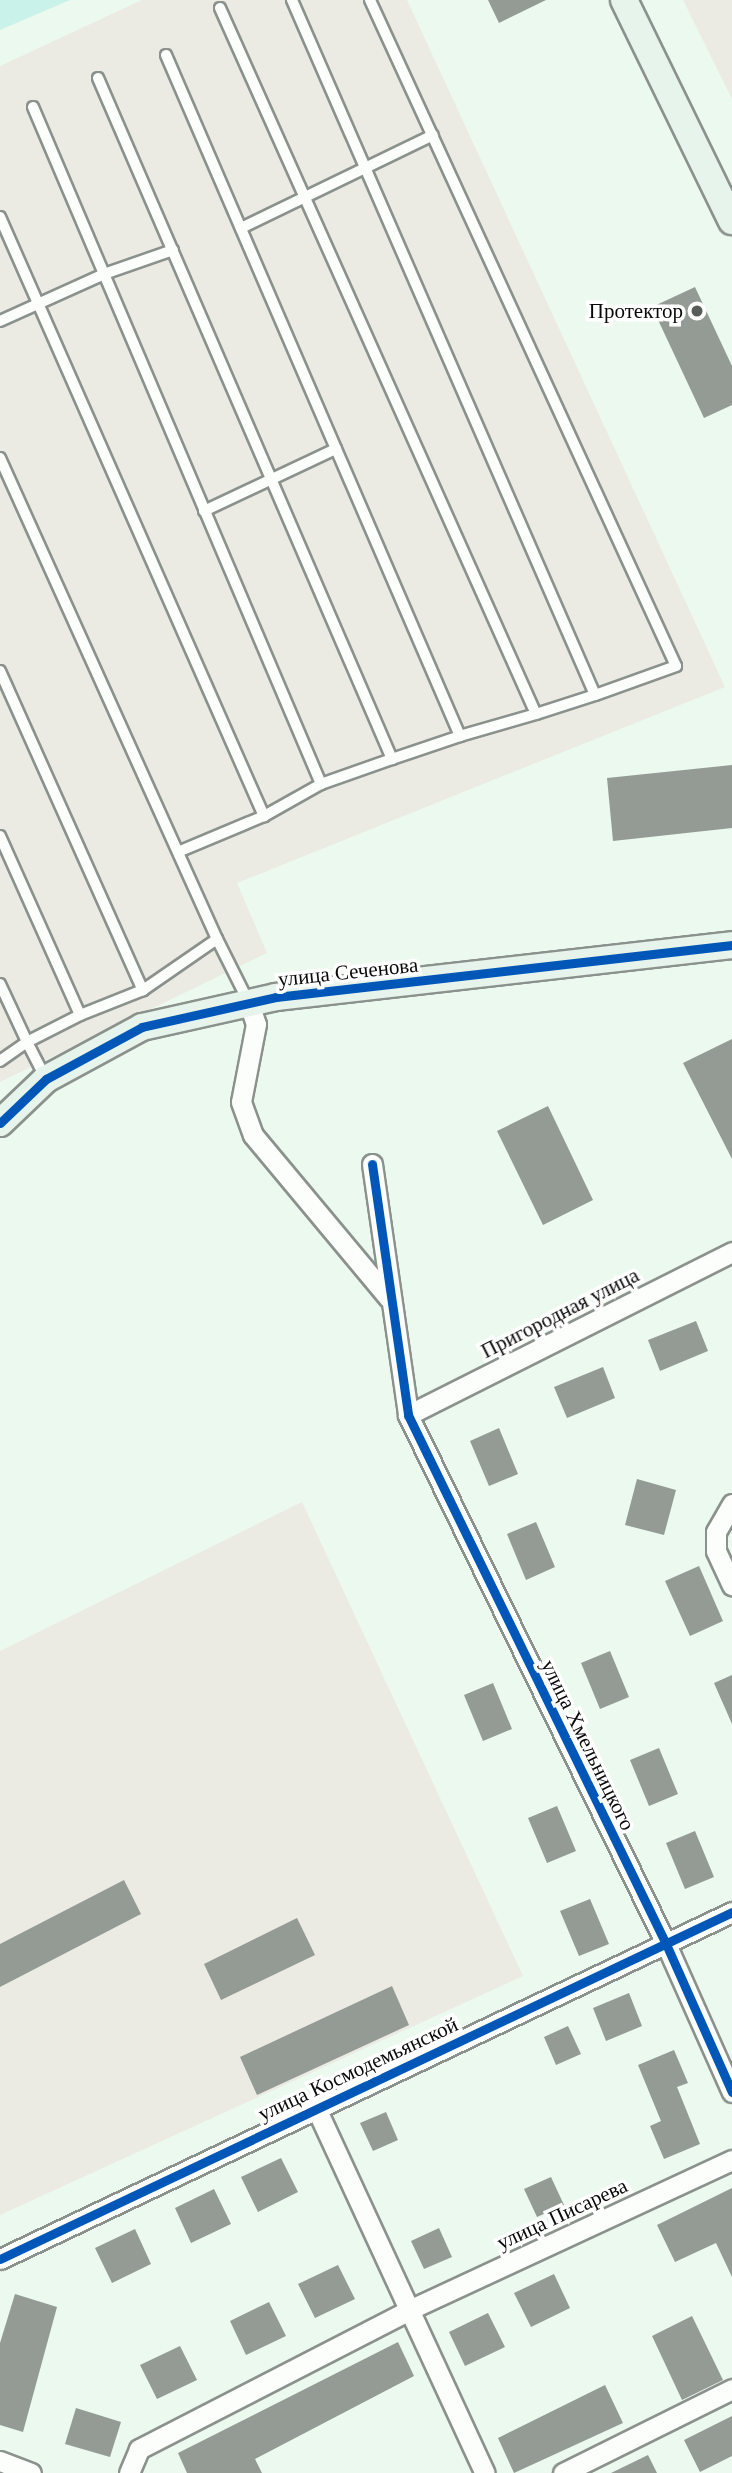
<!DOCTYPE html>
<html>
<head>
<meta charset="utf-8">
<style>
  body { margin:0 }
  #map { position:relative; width:732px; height:2473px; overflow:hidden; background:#ecf9ee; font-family:Georgia,serif }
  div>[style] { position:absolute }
  .industrial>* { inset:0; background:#ebebe4 }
  .green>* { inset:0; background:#c9f2ea }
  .building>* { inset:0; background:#939b94 }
  .roads { filter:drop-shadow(2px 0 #8b918c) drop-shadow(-2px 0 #8b918c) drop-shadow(0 2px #8b918c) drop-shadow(0 -2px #8b918c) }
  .lane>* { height:10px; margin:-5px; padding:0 5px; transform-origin:5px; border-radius:5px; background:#fcfefc }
  .street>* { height:19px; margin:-9.5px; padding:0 9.5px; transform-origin:9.5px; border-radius:9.5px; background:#fcfefc }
  .secondary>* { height:26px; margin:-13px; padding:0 13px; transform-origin:13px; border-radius:13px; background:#e6f4eb }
  .cycleway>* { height:9px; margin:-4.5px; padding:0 4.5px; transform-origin:4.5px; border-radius:4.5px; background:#0057b8 }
  .dots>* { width:19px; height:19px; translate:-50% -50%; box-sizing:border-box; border:4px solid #fff; border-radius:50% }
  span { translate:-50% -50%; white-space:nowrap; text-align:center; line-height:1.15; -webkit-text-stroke:7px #fff; paint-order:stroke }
  .poi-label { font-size:21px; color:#090909 }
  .right { translate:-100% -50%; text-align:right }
  .street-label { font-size:21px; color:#090909 }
</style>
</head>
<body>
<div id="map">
  <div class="industrial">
    <div style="clip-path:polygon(142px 0,407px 0,725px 687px,237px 883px,267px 953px,0 1082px,0 66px)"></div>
    <div style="clip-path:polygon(683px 0,732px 0,732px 99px)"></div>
    <div style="clip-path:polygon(302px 1502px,523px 1976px,0 2215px,0 1651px)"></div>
  </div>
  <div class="green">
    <div style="clip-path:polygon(0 0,70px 0,0 30px)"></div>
  </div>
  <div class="building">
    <div style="clip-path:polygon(488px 0,546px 0,499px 23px)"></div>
    <div style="clip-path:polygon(695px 287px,732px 366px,732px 405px,704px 418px,652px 307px)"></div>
    <div style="clip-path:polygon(732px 765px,732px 828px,613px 841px,607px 778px)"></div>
    <div style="clip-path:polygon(732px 1039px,732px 1159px,683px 1063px)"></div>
    <div style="clip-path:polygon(548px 1106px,593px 1200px,543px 1225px,497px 1131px)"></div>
    <div style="clip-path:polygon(696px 1321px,708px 1351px,660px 1371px,648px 1340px)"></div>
    <div style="clip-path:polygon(603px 1367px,615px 1398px,567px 1418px,554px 1387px)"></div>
    <div style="clip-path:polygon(499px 1428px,518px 1474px,489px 1486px,470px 1441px)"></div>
    <div style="clip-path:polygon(637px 1479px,676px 1490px,664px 1535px,625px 1525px)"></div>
    <div style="clip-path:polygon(536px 1522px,555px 1567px,526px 1580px,507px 1534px)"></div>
    <div style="clip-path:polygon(699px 1566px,723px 1621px,690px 1636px,665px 1581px)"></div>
    <div style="clip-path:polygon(610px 1651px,629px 1697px,600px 1709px,581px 1663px)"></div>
    <div style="clip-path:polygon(732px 1675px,732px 1724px,714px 1683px)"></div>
    <div style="clip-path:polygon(493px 1683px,512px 1729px,483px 1741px,464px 1695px)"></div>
    <div style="clip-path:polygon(659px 1748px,678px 1794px,649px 1806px,630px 1760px)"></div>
    <div style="clip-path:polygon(557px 1806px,576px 1851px,547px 1863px,528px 1818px)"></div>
    <div style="clip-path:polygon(695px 1831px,714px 1877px,685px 1889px,666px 1843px)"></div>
    <div style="clip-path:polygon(124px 1880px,141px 1914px,0 1987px,0 1944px)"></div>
    <div style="clip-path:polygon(590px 1899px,609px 1944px,579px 1956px,560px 1911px)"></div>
    <div style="clip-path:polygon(297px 1918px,315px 1955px,221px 2000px,204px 1964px)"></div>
    <div style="clip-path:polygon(392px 1986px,409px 2025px,257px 2095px,240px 2057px)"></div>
    <div style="clip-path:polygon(629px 1993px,642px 2026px,606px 2041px,593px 2008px)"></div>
    <div style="clip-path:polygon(568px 2026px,581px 2054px,556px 2065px,544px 2037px)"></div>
    <div style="clip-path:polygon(674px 2050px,688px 2083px,677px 2087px,700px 2144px,664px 2159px,650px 2126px,661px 2121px,638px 2065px)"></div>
    <div style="clip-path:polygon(386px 2112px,398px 2140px,373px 2151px,360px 2123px)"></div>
    <div style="clip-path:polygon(281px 2158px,298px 2192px,258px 2212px,241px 2177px)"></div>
    <div style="clip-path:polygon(551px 2177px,564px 2205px,537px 2217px,524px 2189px)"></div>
    <div style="clip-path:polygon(732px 2188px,732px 2277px,716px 2243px,675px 2262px,657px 2225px)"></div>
    <div style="clip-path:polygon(214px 2189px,231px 2224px,191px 2243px,175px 2208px)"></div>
    <div style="clip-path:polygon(439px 2228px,452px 2257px,424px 2269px,411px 2241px)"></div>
    <div style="clip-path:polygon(135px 2229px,151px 2264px,112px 2283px,95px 2248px)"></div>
    <div style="clip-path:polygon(338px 2265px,355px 2299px,315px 2318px,298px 2284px)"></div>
    <div style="clip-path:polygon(554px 2274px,570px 2308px,531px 2327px,514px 2293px)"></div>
    <div style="clip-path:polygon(15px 2294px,57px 2307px,23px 2432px,0 2425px,0 2343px)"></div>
    <div style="clip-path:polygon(269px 2302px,286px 2336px,246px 2355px,230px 2321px)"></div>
    <div style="clip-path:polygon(488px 2313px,505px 2347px,465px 2366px,449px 2332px)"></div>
    <div style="clip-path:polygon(692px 2316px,723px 2380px,682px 2400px,652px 2336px)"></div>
    <div style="clip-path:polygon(398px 2342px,414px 2376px,255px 2459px,262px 2473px,187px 2473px,178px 2453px)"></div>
    <div style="clip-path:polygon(180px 2346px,197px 2380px,157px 2399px,140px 2365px)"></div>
    <div style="clip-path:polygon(605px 2385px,623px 2423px,514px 2473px,498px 2438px)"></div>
    <div style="clip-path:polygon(76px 2408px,121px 2422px,110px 2457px,65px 2444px)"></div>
    <div style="clip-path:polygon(732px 2416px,732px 2456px,700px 2472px,684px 2440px)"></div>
    <div style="clip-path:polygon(648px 2455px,657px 2473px,611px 2473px)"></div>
  </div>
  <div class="roads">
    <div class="lane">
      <div style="left:292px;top:0;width:758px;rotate:66.44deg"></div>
      <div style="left:595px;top:695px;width:62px;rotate:162.1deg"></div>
      <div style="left:370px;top:0;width:733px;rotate:65.32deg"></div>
      <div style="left:676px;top:666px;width:86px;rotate:160.3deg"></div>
      <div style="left:220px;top:8px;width:773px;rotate:65.89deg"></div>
      <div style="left:536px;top:714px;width:79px;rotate:163.9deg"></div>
      <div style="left:166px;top:55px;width:742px;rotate:66.65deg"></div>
      <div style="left:460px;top:736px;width:72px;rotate:161.3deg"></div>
      <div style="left:98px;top:78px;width:742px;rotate:66.65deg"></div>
      <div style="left:392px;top:759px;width:75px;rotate:160.6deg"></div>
      <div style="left:33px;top:107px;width:736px;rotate:66.95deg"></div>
      <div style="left:321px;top:784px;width:65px;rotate:150.7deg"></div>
      <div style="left:0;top:217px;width:655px;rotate:66.22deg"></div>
      <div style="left:264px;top:816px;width:93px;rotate:157.3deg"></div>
      <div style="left:241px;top:228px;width:213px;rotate:-25.8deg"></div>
      <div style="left:0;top:321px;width:114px;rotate:-24.3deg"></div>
      <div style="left:104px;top:274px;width:73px;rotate:-19.2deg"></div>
      <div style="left:0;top:458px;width:528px;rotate:65.72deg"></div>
      <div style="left:217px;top:939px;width:90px;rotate:145.4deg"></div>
      <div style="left:204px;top:511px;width:146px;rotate:-25.2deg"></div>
      <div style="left:0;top:671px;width:350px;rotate:65.9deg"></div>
      <div style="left:143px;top:990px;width:68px;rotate:158.4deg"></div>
      <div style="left:0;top:836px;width:196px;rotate:65.9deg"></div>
      <div style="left:80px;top:1015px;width:59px;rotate:153deg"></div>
      <div style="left:27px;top:1042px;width:42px;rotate:62.8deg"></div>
      <div style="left:217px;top:939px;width:69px;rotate:63.4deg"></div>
      <div style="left:0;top:984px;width:64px;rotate:65deg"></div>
      <div style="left:27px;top:1042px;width:33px;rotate:145deg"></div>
    </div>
    <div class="street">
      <div style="left:249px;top:1003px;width:22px;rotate:72deg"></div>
      <div style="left:256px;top:1024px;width:79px;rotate:100.9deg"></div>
      <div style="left:241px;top:1102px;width:35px;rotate:70deg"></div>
      <div style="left:253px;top:1135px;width:212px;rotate:50.2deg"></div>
      <div style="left:372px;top:1164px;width:254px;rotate:81.8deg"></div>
      <div style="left:408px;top:1415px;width:589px;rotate:64deg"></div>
      <div style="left:666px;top:1944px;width:162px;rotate:66deg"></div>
      <div style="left:408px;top:1415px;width:363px;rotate:-26.7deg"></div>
      <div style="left:732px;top:1504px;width:32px;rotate:120deg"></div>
      <div style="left:716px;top:1532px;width:19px;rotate:90deg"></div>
      <div style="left:716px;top:1551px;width:38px;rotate:65deg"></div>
      <div style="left:316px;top:2108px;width:402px;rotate:65.2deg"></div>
      <div style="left:0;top:2259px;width:810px;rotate:-25.36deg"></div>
      <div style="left:0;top:2461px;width:33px;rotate:21deg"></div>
      <div style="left:129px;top:2473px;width:26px;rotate:-67deg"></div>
      <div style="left:139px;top:2449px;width:306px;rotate:-27.2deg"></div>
      <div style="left:411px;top:2309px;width:354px;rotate:-24.9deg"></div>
      <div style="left:563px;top:2473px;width:189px;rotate:-26.4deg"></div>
    </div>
    <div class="secondary">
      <div style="left:624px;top:0;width:246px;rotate:64deg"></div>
      <div style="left:0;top:1123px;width:64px;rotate:-43.7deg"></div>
      <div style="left:46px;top:1079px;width:109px;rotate:-28.4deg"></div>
      <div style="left:142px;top:1027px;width:137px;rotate:-12.6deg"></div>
      <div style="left:276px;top:997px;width:459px;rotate:-6.5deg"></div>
    </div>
  </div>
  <div class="cycleway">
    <div style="left:0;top:1123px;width:64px;rotate:-43.7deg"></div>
    <div style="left:46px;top:1079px;width:109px;rotate:-28.4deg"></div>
    <div style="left:142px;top:1027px;width:137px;rotate:-12.6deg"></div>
    <div style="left:276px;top:997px;width:459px;rotate:-6.5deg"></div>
    <div style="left:372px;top:1164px;width:254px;rotate:81.8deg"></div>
    <div style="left:408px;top:1415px;width:589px;rotate:64deg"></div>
    <div style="left:666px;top:1944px;width:162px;rotate:66deg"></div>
    <div style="left:0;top:2259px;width:810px;rotate:-25.36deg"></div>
  </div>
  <div class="dots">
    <div style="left:697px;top:311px;background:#585d59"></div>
  </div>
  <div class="poi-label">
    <span class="right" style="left:683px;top:311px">Протектор</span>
  </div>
  <div class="street-label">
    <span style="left:348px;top:972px;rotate:-6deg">улица Сеченова</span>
    <span style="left:560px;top:1313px;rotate:-27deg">Пригородная улица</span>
    <span style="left:588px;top:1745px;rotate:64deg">улица Хмельницкого</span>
    <span style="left:358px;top:2069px;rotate:-25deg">улица Космодемьянской</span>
    <span style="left:562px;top:2214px;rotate:-25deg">улица Писарева</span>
  </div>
</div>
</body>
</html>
